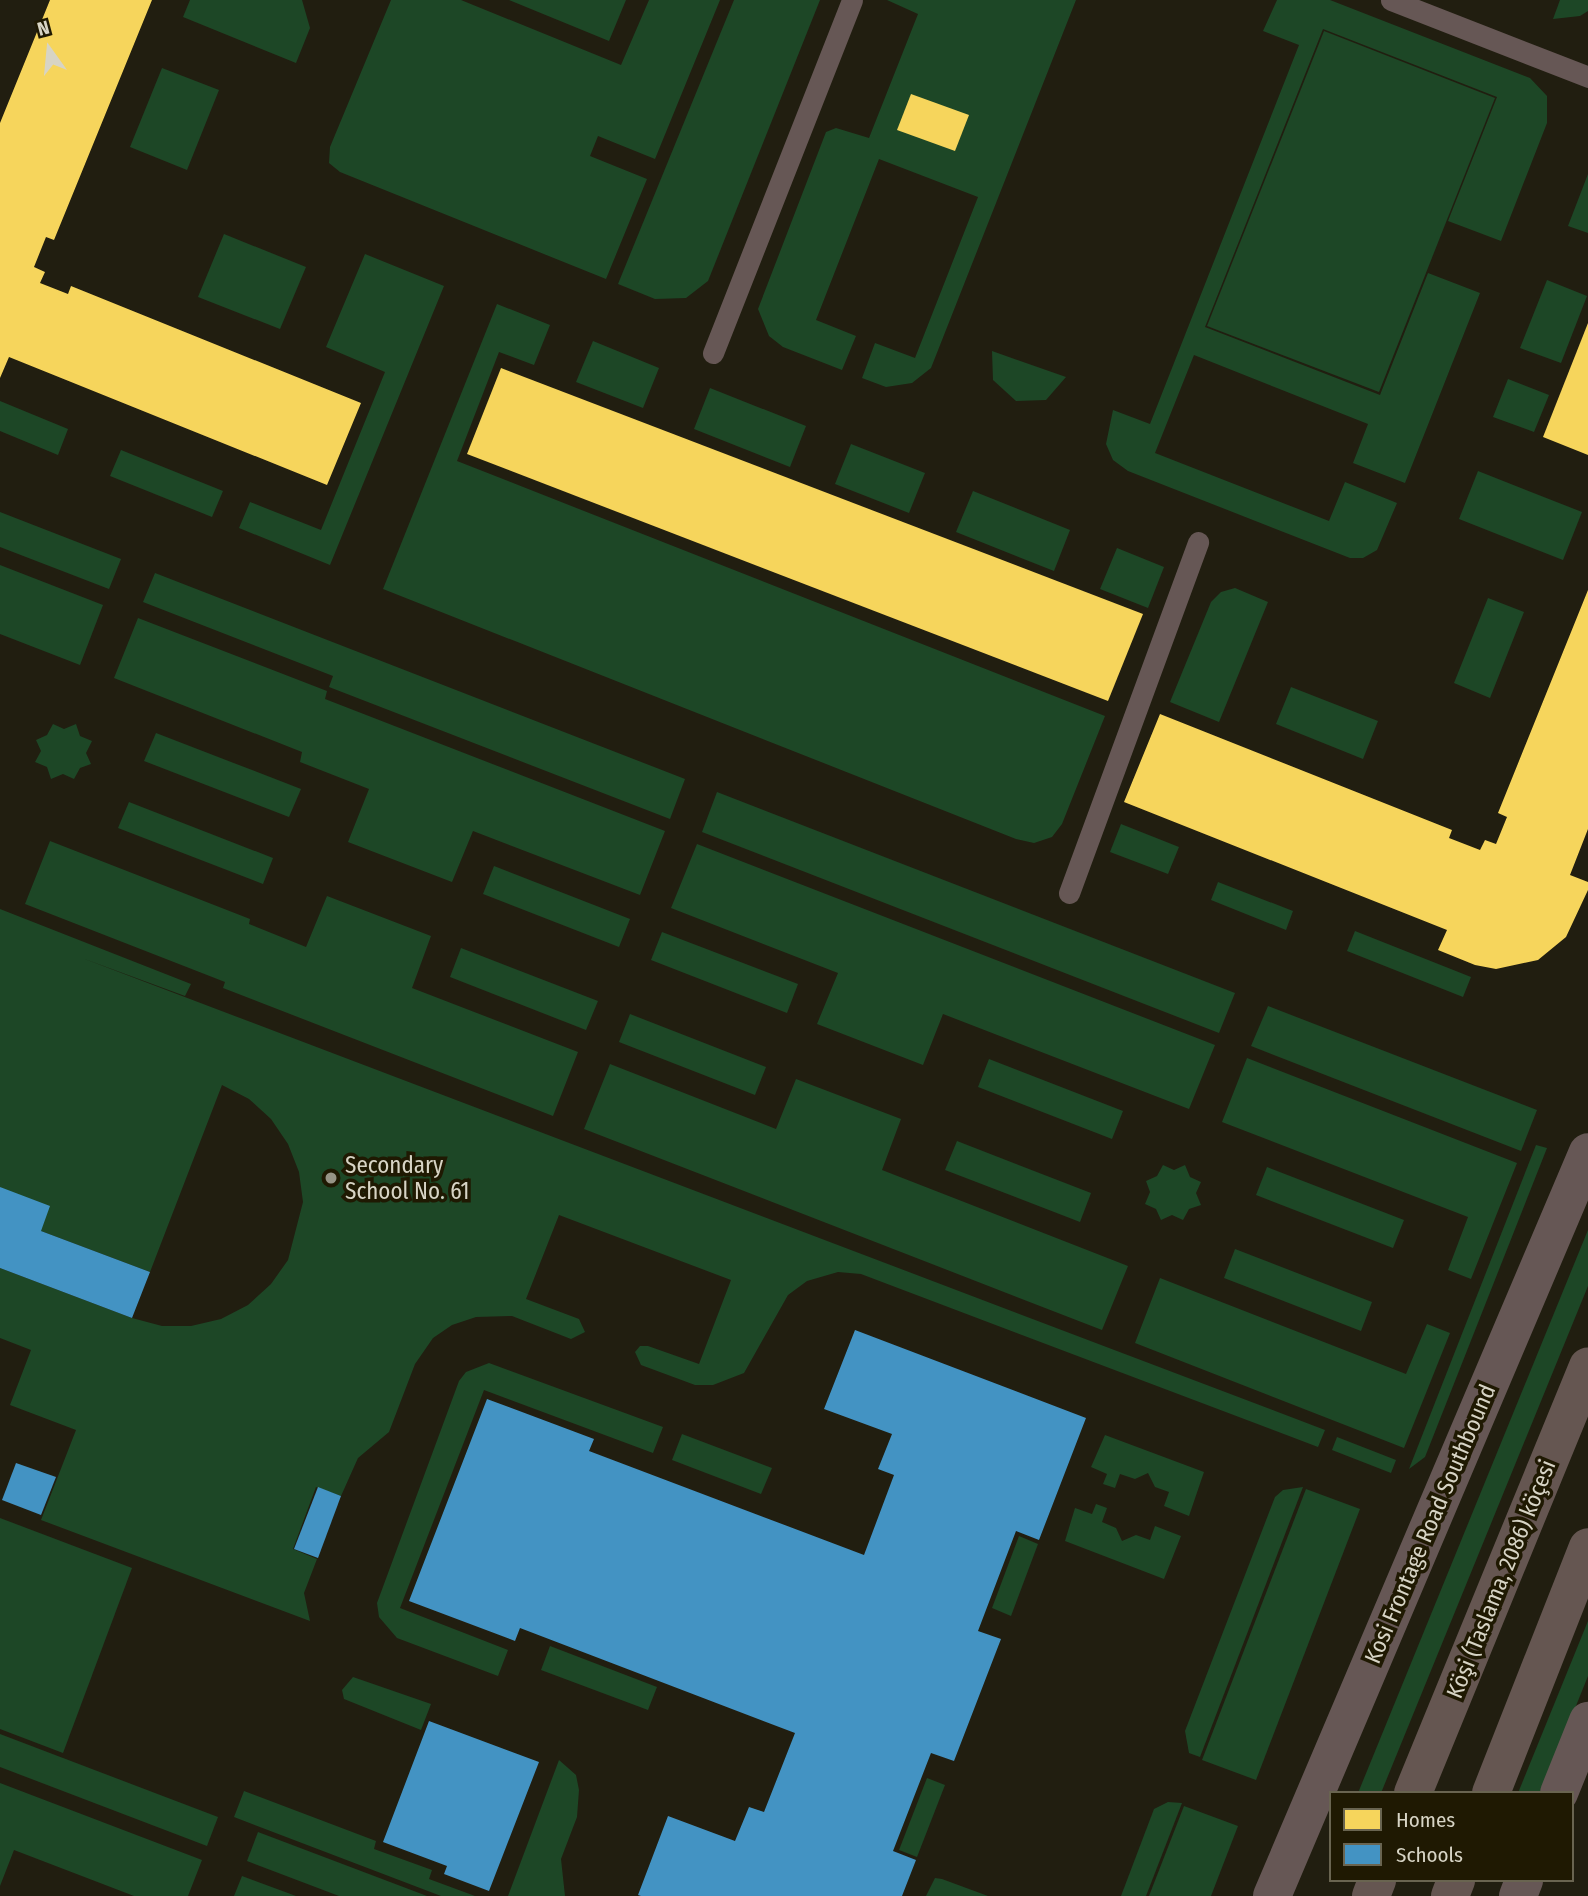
<!DOCTYPE html>
<html>
<head>
<meta charset="utf-8">
<style>
  body { margin:0 }
  #map { position:relative; width:1588px; height:1896px; overflow:hidden; background:#211e10; font-family:"Fira Sans Condensed",sans-serif }
  div>[style] { position:absolute }
  .green>* { inset:0; background:#1d4726 }
  .homes>* { inset:0; background:#f6d55c }
  .schools>* { inset:0; background:#4393c3 }
  .lane>* { height:21px; margin:-10.5px; padding:0 10.5px; transform-origin:10.5px; border-radius:10.5px; background:#665755 }
  .street>* { height:38px; margin:-19px; padding:0 19px; transform-origin:19px; border-radius:19px; background:#665755 }
  .primary>* { height:38px; margin:-19px; padding:0 19px; transform-origin:19px; border-radius:19px; background:#655651 }
  .dots>* { width:19px; height:19px; translate:-50% -50%; box-sizing:border-box; border:4px solid #1f1902; border-radius:50% }
  span { translate:-50% -50%; white-space:nowrap; text-align:center; line-height:1.15; -webkit-text-stroke:7px #1f1902; paint-order:stroke }
  .poi-label { font-size:23px; color:#d7d4c5 }
  .left { translate:0 -50%; text-align:left }
  .street-label { font-size:23px; color:#d7d4c5 }
  .legend { position:absolute; left:1329px; top:1791px; width:245px; height:91px; box-sizing:border-box; background:#1f1902; border:2px solid #696450; margin:0; padding:9px 12px; list-style:none; font-size:21px; color:#d7d4c5 }
  .legend li { display:flex; align-items:center; gap:14px; height:35px }
  .legend b { width:35px; border:2px solid #696450 }
  .north { position:absolute; left:14px; top:14px; width:70px; height:70px; -webkit-text-stroke:5px #1f1902; paint-order:stroke; rotate:345deg; font-size:19px; font-weight:700; line-height:28px; text-align:center; color:#d7d4c5 }
  .north::after { content:''; display:block; margin:auto; width:24px; height:32px; background:#d7d4c5; clip-path:polygon(50% 0,100% 100%,50% 72%,0 100%) }
</style>
</head>
<body>
<div id="map">
  <div class="green">
    <div style="clip-path:polygon(190px 0,302px 0,310px 28px,296px 63px,183px 17px)"></div>
    <div style="clip-path:polygon(391px 0,461px 0,621px 65px,649px 0,720px 0,655px 159px,598px 136px,590px 156px,647px 179px,606px 279px,340px 172px,329px 163px,330px 147px)"></div>
    <div style="clip-path:polygon(509px 0,626px 0,609px 41px)"></div>
    <div style="clip-path:polygon(734px 0,820px 0,708px 281px,686px 298px,655px 299px,618px 284px)"></div>
    <div style="clip-path:polygon(887px 0,1076px 0,931px 368px,912px 383px,886px 387px,862px 378px,875px 343px,915px 358px,978px 197px,879px 159px,816px 320px,856px 336px,842px 370px,783px 347px,769px 336px,758px 309px,826px 132px,836px 128px,869px 138px,918px 14px)"></div>
    <div style="clip-path:polygon(1277px 0,1330px 0,1530px 78px,1547px 96px,1547px 123px,1501px 241px,1448px 221px,1497px 97px,1323px 29px,1205px 327px,1380px 395px,1428px 273px,1480px 293px,1405px 483px,1353px 463px,1368px 424px,1194px 355px,1155px 453px,1329px 521px,1345px 482px,1397px 503px,1377px 550px,1363px 558px,1350px 558px,1128px 471px,1113px 460px,1106px 444px,1113px 410px,1150px 424px,1299px 45px,1263px 31px)"></div>
    <div style="clip-path:polygon(1560px 0,1588px 0,1588px 11px,1580px 16px,1553px 19px)"></div>
    <div style="clip-path:polygon(1324px 31px,1495px 98px,1379px 392px,1207px 326px)"></div>
    <div style="clip-path:polygon(162px 68px,219px 90px,187px 170px,130px 147px)"></div>
    <div style="clip-path:polygon(1588px 174px,1588px 233px,1568px 226px)"></div>
    <div style="clip-path:polygon(224px 234px,306px 267px,280px 329px,198px 297px)"></div>
    <div style="clip-path:polygon(365px 254px,444px 286px,330px 565px,239px 528px,250px 502px,321px 530px,385px 372px,326px 347px)"></div>
    <div style="clip-path:polygon(1547px 280px,1587px 296px,1561px 363px,1520px 348px)"></div>
    <div style="clip-path:polygon(497px 304px,550px 325px,534px 365px,499px 352px,457px 461px,1105px 716px,1062px 824px,1052px 837px,1034px 843px,1016px 839px,383px 589px)"></div>
    <div style="clip-path:polygon(593px 341px,659px 368px,643px 408px,576px 382px)"></div>
    <div style="clip-path:polygon(992px 351px,1066px 377px,1046px 400px,1016px 401px,993px 380px)"></div>
    <div style="clip-path:polygon(1508px 379px,1549px 395px,1534px 432px,1493px 417px)"></div>
    <div style="clip-path:polygon(710px 388px,806px 426px,790px 467px,694px 429px)"></div>
    <div style="clip-path:polygon(0 401px,68px 429px,58px 455px,0 431px)"></div>
    <div style="clip-path:polygon(851px 444px,925px 473px,909px 513px,835px 484px)"></div>
    <div style="clip-path:polygon(121px 450px,223px 491px,212px 517px,110px 476px)"></div>
    <div style="clip-path:polygon(1478px 471px,1582px 512px,1563px 560px,1459px 519px)"></div>
    <div style="clip-path:polygon(973px 491px,1070px 530px,1054px 571px,956px 532px)"></div>
    <div style="clip-path:polygon(0 512px,121px 559px,109px 589px,0 547px)"></div>
    <div style="clip-path:polygon(1117px 548px,1164px 567px,1148px 608px,1100px 589px)"></div>
    <div style="clip-path:polygon(0 565px,103px 605px,80px 665px,0 634px)"></div>
    <div style="clip-path:polygon(155px 573px,685px 779px,670px 819px,329px 687px,333px 676px,143px 602px)"></div>
    <div style="clip-path:polygon(1235px 588px,1268px 602px,1219px 722px,1170px 702px,1211px 602px,1221px 592px)"></div>
    <div style="clip-path:polygon(1488px 598px,1524px 612px,1490px 698px,1454px 683px)"></div>
    <div style="clip-path:polygon(138px 618px,327px 691px,325px 699px,665px 831px,640px 895px,473px 831px,452px 882px,348px 842px,369px 789px,300px 762px,302px 752px,114px 678px)"></div>
    <div style="clip-path:polygon(1291px 687px,1378px 721px,1363px 759px,1276px 724px)"></div>
    <div style="clip-path:polygon(53px 724px,64px 729px,76px 724px,80px 736px,92px 741px,86px 753px,91px 764px,80px 768px,74px 779px,63px 774px,51px 779px,47px 767px,35px 762px,41px 751px,36px 740px,47px 735px)"></div>
    <div style="clip-path:polygon(156px 733px,301px 789px,289px 817px,144px 761px)"></div>
    <div style="clip-path:polygon(717px 792px,1235px 993px,1219px 1033px,702px 832px)"></div>
    <div style="clip-path:polygon(129px 802px,273px 858px,263px 884px,118px 828px)"></div>
    <div style="clip-path:polygon(1121px 824px,1179px 847px,1168px 874px,1110px 852px)"></div>
    <div style="clip-path:polygon(50px 841px,250px 919px,249px 924px,306px 947px,327px 896px,431px 936px,412px 988px,578px 1052px,553px 1116px,223px 988px,225px 982px,25px 904px)"></div>
    <div style="clip-path:polygon(697px 844px,1215px 1045px,1189px 1109px,943px 1014px,923px 1065px,817px 1024px,838px 973px,671px 908px)"></div>
    <div style="clip-path:polygon(494px 866px,630px 919px,619px 947px,483px 894px)"></div>
    <div style="clip-path:polygon(1218px 882px,1293px 911px,1286px 930px,1211px 900px)"></div>
    <div style="clip-path:polygon(0 909px,191px 984px,185px 996px,82px 958px,1325px 1430px,1318px 1447px,861px 1274px,838px 1272px,807px 1281px,788px 1295px,744px 1373px,713px 1385px,695px 1385px,641px 1365px,635px 1352px,640px 1346px,648px 1346px,699px 1364px,731px 1280px,559px 1215px,526px 1299px,579px 1319px,585px 1332px,571px 1339px,512px 1316px,476px 1317px,452px 1325px,433px 1338px,415px 1364px,389px 1432px,358px 1458px,341px 1496px,316px 1487px,293px 1549px,317px 1559px,304px 1593px,310px 1621px,41px 1520px,76px 1430px,10px 1405px,31px 1350px,0 1338px,0 1268px,132px 1318px,162px 1326px,191px 1326px,221px 1319px,248px 1305px,271px 1284px,288px 1260px,303px 1202px,299px 1172px,288px 1144px,271px 1119px,249px 1099px,222px 1085px,150px 1272px,41px 1231px,0 1187px)"></div>
    <div style="clip-path:polygon(1355px 931px,1471px 977px,1463px 997px,1347px 951px)"></div>
    <div style="clip-path:polygon(662px 932px,798px 984px,787px 1013px,651px 960px)"></div>
    <div style="clip-path:polygon(461px 948px,598px 1001px,586px 1030px,450px 977px)"></div>
    <div style="clip-path:polygon(1268px 1006px,1537px 1110px,1521px 1151px,1251px 1046px)"></div>
    <div style="clip-path:polygon(630px 1014px,766px 1067px,755px 1095px,619px 1042px)"></div>
    <div style="clip-path:polygon(1247px 1058px,1517px 1163px,1471px 1279px,1448px 1270px,1468px 1217px,1222px 1122px)"></div>
    <div style="clip-path:polygon(989px 1059px,1123px 1111px,1112px 1139px,978px 1087px)"></div>
    <div style="clip-path:polygon(610px 1064px,776px 1129px,796px 1079px,901px 1119px,882px 1170px,1128px 1266px,1102px 1330px,584px 1129px)"></div>
    <div style="clip-path:polygon(957px 1141px,1091px 1193px,1080px 1222px,945px 1170px)"></div>
    <div style="clip-path:polygon(1536px 1145px,1547px 1148px,1425px 1457px,1409px 1469px)"></div>
    <div style="clip-path:polygon(1163px 1165px,1174px 1170px,1185px 1165px,1190px 1177px,1201px 1182px,1196px 1193px,1201px 1205px,1189px 1209px,1183px 1220px,1172px 1215px,1161px 1220px,1156px 1209px,1145px 1204px,1150px 1192px,1146px 1181px,1157px 1176px)"></div>
    <div style="clip-path:polygon(1267px 1167px,1404px 1220px,1393px 1248px,1256px 1195px)"></div>
    <div style="clip-path:polygon(1588px 1230px,1588px 1286px,1381px 1793px,1358px 1793px)"></div>
    <div style="clip-path:polygon(1235px 1249px,1372px 1302px,1361px 1331px,1224px 1278px)"></div>
    <div style="clip-path:polygon(1160px 1278px,1406px 1374px,1427px 1324px,1450px 1333px,1404px 1448px,1135px 1343px)"></div>
    <div style="clip-path:polygon(489px 1363px,663px 1427px,653px 1453px,484px 1390px,400px 1608px,508px 1650px,498px 1676px,397px 1638px,379px 1617px,377px 1603px,459px 1381px,466px 1372px)"></div>
    <div style="clip-path:polygon(682px 1434px,772px 1468px,761px 1494px,672px 1460px)"></div>
    <div style="clip-path:polygon(1105px 1435px,1204px 1472px,1189px 1516px,1164px 1506px,1169px 1492px,1155px 1487px,1148px 1473px,1135px 1479px,1120px 1474px,1115px 1488px,1103px 1484px,1107px 1474px,1091px 1467px)"></div>
    <div style="clip-path:polygon(1337px 1437px,1396px 1460px,1391px 1473px,1332px 1450px)"></div>
    <div style="clip-path:polygon(1303px 1487px,1200px 1757px,1189px 1753px,1185px 1731px,1275px 1497px,1283px 1490px)"></div>
    <div style="clip-path:polygon(1306px 1489px,1360px 1509px,1256px 1780px,1202px 1760px)"></div>
    <div style="clip-path:polygon(1096px 1504px,1107px 1508px,1102px 1522px,1116px 1528px,1122px 1541px,1136px 1535px,1150px 1540px,1155px 1526px,1181px 1536px,1164px 1579px,1065px 1541px,1075px 1508px,1092px 1514px)"></div>
    <div style="clip-path:polygon(0 1518px,132px 1568px,63px 1753px,0 1729px)"></div>
    <div style="clip-path:polygon(1019px 1536px,1038px 1544px,1011px 1616px,992px 1608px)"></div>
    <div style="clip-path:polygon(1588px 1621px,1588px 1676px,1541px 1793px,1518px 1793px)"></div>
    <div style="clip-path:polygon(550px 1646px,657px 1687px,648px 1710px,541px 1670px)"></div>
    <div style="clip-path:polygon(353px 1677px,431px 1704px,421px 1730px,344px 1699px,342px 1690px)"></div>
    <div style="clip-path:polygon(0 1734px,218px 1817px,207px 1846px,0 1767px)"></div>
    <div style="clip-path:polygon(559px 1760px,576px 1775px,579px 1790px,577px 1817px,561px 1859px,565px 1896px,508px 1896px)"></div>
    <div style="clip-path:polygon(927px 1778px,945px 1785px,917px 1857px,899px 1850px)"></div>
    <div style="clip-path:polygon(0 1783px,202px 1860px,188px 1896px,134px 1896px,14px 1850px,0 1886px)"></div>
    <div style="clip-path:polygon(244px 1791px,376px 1841px,374px 1849px,432px 1870px,429px 1879px,475px 1896px,441px 1896px,234px 1817px)"></div>
    <div style="clip-path:polygon(1168px 1802px,1182px 1803px,1146px 1896px,1121px 1896px,1154px 1809px)"></div>
    <div style="clip-path:polygon(1184px 1806px,1238px 1826px,1211px 1896px,1149px 1896px)"></div>
    <div style="clip-path:polygon(258px 1832px,427px 1896px,339px 1896px,247px 1861px)"></div>
    <div style="clip-path:polygon(242px 1876px,296px 1896px,234px 1896px)"></div>
    <div style="clip-path:polygon(935px 1878px,942px 1879px,988px 1896px,926px 1896px)"></div>
  </div>
  <div class="homes">
    <div style="clip-path:polygon(50px 0,152px 0,54px 240px,46px 237px,34px 267px,45px 272px,40px 283px,68px 294px,71px 286px,361px 403px,327px 485px,9px 357px,0 378px,0 123px)"></div>
    <div style="clip-path:polygon(911px 94px,969px 115px,955px 151px,897px 130px)"></div>
    <div style="clip-path:polygon(1588px 323px,1588px 455px,1543px 437px)"></div>
    <div style="clip-path:polygon(501px 368px,1143px 614px,1108px 701px,467px 454px)"></div>
    <div style="clip-path:polygon(1588px 590px,1588px 829px,1570px 875px,1588px 882px,1588px 890px,1566px 937px,1538px 960px,1496px 969px,1475px 965px,1438px 950px,1447px 930px,1124px 802px,1160px 714px,1452px 830px,1449px 838px,1480px 850px,1485px 840px,1496px 844px,1507px 817px,1498px 813px)"></div>
  </div>
  <div class="schools">
    <div style="clip-path:polygon(0 1187px,50px 1206px,41px 1231px,150px 1272px,132px 1318px,0 1268px)"></div>
    <div style="clip-path:polygon(855px 1330px,1086px 1418px,1039px 1540px,1016px 1531px,978px 1631px,1001px 1639px,954px 1761px,931px 1753px,893px 1851px,916px 1860px,902px 1896px,641px 1896px,638px 1895px,668px 1816px,735px 1841px,749px 1807px,764px 1812px,795px 1733px,520px 1628px,515px 1641px,409px 1601px,487px 1399px,594px 1439px,589px 1451px,864px 1555px,894px 1475px,878px 1469px,892px 1434px,824px 1409px)"></div>
    <div style="clip-path:polygon(16px 1463px,56px 1477px,41px 1515px,2px 1500px)"></div>
    <div style="clip-path:polygon(318px 1487px,341px 1496px,318px 1558px,294px 1549px)"></div>
    <div style="clip-path:polygon(429px 1721px,539px 1762px,489px 1891px,444px 1874px,447px 1866px,383px 1842px)"></div>
  </div>
  <div class="lane">
    <div style="left:1391px;top:0;width:212px;rotate:21.3deg"></div>
    <div style="left:713px;top:353px;width:379px;rotate:-68.5deg"></div>
    <div style="left:1069px;top:893px;width:374px;rotate:-69.8deg"></div>
  </div>
  <div class="street">
    <div style="left:1559px;top:1793px;width:78px;rotate:-68.1deg"></div>
    <div style="left:1272px;top:1896px;width:808px;rotate:-66.99deg"></div>
    <div style="left:1518px;top:1896px;width:17px;rotate:-69deg"></div>
  </div>
  <div class="primary">
    <div style="left:1413px;top:1793px;width:461px;rotate:-67.7deg"></div>
    <div style="left:1491px;top:1793px;width:264px;rotate:-68.5deg"></div>
    <div style="left:1371px;top:1896px;width:17px;rotate:-69deg"></div>
    <div style="left:1450px;top:1896px;width:17px;rotate:-69deg"></div>
  </div>
  <div class="dots">
    <div style="left:331px;top:1178px;background:#979486"></div>
  </div>
  <div class="poi-label">
    <span class="left" style="left:345px;top:1178px">Secondary<br>School No. 61</span>
  </div>
  <div class="street-label">
    <span style="left:1430px;top:1524px;rotate:-67deg">Kosi Frontage Road Southbound</span>
    <span style="left:1501px;top:1579px;rotate:-68deg">Köşi (Taslama, 2086) köçesi</span>
  </div>
  <ul class="legend">
  <li><b style="height:19px;background:#f6d55c"></b>Homes</li>
  <li><b style="height:19px;background:#4393c3"></b>Schools</li>
  </ul>
  <div class="north">N</div>
</div>
</body>
</html>
